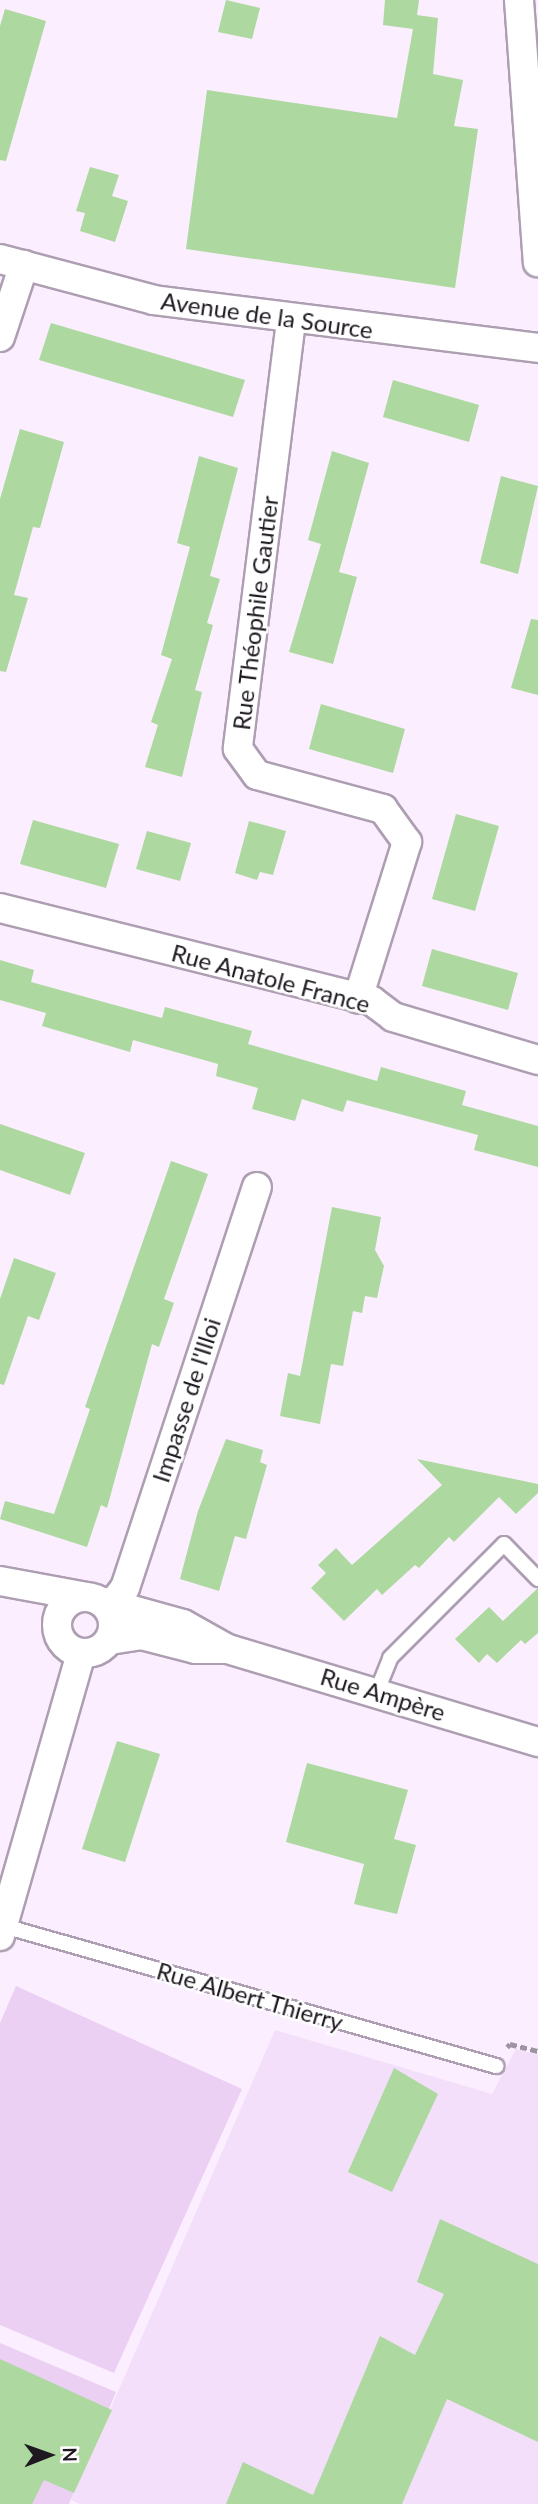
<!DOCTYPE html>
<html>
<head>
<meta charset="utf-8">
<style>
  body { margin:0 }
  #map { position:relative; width:538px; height:2504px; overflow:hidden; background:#fbeeff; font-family:Lato,sans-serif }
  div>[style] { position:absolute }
  .built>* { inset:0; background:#f4dffb }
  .green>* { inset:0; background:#ecd0f4 }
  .building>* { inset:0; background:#add8a0 }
  .path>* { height:4.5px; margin-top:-2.25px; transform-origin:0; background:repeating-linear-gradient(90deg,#9f95a2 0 7px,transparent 0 10.5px) }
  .roads { filter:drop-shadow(2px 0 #ad9eb2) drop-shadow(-2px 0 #ad9eb2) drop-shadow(0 2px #ad9eb2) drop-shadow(0 -2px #ad9eb2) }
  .service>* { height:14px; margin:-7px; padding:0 7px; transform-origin:7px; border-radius:7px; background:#fff }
  .minor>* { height:28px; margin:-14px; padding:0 14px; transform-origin:14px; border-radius:14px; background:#fff }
  .minor>.ring { margin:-14px; padding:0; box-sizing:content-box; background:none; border:28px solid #fff; border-radius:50% }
  span { translate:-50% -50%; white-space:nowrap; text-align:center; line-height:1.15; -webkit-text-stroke:5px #fff; paint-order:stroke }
  .street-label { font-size:24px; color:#1e1920 }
  .north { position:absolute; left:14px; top:2420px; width:70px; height:70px; -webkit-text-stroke:5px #fff; paint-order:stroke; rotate:89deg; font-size:19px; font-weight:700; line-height:28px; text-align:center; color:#1e1920 }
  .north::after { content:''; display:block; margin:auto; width:24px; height:32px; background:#1e1920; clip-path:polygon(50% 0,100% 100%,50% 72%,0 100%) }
</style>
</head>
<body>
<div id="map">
  <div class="built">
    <div style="clip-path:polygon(275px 2030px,492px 2094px,516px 2049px,538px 2055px,538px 2504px,80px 2504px,71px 2500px)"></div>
  </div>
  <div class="green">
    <div style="clip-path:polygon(16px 1986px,242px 2089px,114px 2373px,0 2325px,0 2023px)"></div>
    <div style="clip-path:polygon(0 2343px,116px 2392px,69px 2504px,0 2504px)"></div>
  </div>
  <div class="building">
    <div style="clip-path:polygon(226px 0,260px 8px,252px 39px,218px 32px)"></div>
    <div style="clip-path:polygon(385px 0,419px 0,417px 15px,438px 18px,433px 74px,463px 80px,454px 126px,478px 129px,455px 288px,186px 249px,207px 90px,397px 118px,413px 29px,383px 25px)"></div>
    <div style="clip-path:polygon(5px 9px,46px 21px,6px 161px,0 160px,0 26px)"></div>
    <div style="clip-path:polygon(90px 167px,119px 175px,112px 196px,128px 201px,115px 242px,80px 231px,85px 213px,76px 211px)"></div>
    <div style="clip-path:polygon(51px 323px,245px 380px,233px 417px,39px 360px)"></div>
    <div style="clip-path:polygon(393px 380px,479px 405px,469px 442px,383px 417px)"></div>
    <div style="clip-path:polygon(20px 429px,64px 442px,40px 528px,33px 527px,14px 595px,28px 598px,6px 672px,0 671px,0 499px)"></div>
    <div style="clip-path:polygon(332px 451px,369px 463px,339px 572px,357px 577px,333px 664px,289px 652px,321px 544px,308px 540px)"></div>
    <div style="clip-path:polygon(199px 456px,238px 468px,210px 576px,220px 579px,207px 623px,213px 625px,195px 690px,202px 692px,182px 777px,145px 767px,158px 725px,151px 722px,172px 659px,161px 655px,190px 547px,177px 543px)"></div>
    <div style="clip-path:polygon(501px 476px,538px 486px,518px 574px,480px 563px)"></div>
    <div style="clip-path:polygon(531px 619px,538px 620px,538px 695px,511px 688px)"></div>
    <div style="clip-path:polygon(321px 704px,405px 729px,393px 773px,309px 749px)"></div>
    <div style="clip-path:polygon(456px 814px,499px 826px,475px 911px,432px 899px)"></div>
    <div style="clip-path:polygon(33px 820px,119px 844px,106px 888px,20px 864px)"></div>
    <div style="clip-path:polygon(249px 821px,286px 831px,273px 875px,260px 872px,257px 880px,235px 873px)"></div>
    <div style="clip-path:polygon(147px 831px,191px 843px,180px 881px,136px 869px)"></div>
    <div style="clip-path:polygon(432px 949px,518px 973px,508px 1010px,422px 986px)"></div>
    <div style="clip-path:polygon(0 960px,34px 970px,31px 982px,162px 1018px,165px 1007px,252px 1031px,248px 1044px,377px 1081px,381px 1067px,466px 1091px,462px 1105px,538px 1126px,538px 1167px,474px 1150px,478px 1135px,347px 1100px,343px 1112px,302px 1099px,295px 1121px,252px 1109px,258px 1088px,216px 1076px,218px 1064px,133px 1040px,130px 1052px,42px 1026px,46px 1013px,0 1000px)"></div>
    <div style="clip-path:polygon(0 1124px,85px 1153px,70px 1195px,0 1170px)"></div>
    <div style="clip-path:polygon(171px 1161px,208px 1174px,164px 1299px,174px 1303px,159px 1347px,152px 1344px,107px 1508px,101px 1505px,87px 1547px,0 1519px,5px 1501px,54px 1514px,90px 1409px,85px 1407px)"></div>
    <div style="clip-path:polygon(332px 1207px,381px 1217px,375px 1250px,384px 1266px,377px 1298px,365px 1296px,362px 1313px,353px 1311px,343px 1366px,331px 1364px,320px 1424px,280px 1416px,288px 1373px,300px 1376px)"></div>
    <div style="clip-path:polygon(14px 1258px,56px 1273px,39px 1320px,28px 1316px,4px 1385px,0 1384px,0 1299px)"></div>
    <div style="clip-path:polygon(226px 1439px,263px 1450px,260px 1462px,267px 1465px,246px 1539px,235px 1536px,219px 1591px,180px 1579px,198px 1511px)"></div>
    <div style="clip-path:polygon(417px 1459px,538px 1484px,538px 1493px,516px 1514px,499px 1497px,454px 1542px,449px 1537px,419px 1568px,415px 1565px,382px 1595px,377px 1589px,344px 1621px,311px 1588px,326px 1573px,318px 1565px,336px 1548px,352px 1565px,442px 1485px)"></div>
    <div style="clip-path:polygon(538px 1588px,538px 1633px,525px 1644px,521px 1640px,497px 1663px,487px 1654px,479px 1663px,455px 1639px,489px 1607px,503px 1621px)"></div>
    <div style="clip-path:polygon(117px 1741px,160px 1754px,125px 1862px,82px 1849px)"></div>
    <div style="clip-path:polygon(307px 1763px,408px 1790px,394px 1839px,416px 1845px,397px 1914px,354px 1904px,364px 1864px,286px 1842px)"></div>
    <div style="clip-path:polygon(394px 2068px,438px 2094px,392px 2192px,348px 2172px)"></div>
    <div style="clip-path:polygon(440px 2219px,538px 2264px,538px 2442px,447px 2399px,402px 2504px,226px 2504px,243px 2462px,313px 2495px,380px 2336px,415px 2355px,444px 2294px,417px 2282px)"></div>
    <div style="clip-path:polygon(0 2359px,112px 2410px,74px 2493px,44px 2480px,32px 2504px,0 2504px)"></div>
  </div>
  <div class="path">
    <div style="left:507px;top:2047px;width:4px;rotate:-45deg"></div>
    <div style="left:510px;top:2044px;width:29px;rotate:14deg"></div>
  </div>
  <div class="roads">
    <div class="service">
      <div style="left:377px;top:1691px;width:35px;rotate:-68deg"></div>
      <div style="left:390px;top:1658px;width:161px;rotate:-45deg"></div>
      <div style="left:504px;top:1544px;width:49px;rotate:45.8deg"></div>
      <div style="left:4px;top:1926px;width:512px;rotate:15.88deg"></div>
    </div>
    <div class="minor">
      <div style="left:519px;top:0;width:263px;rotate:85.9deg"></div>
      <div style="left:0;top:259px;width:159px;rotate:14.9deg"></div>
      <div style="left:154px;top:300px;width:387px;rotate:7.1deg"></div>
      <div style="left:291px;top:321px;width:431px;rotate:97.1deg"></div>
      <div style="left:238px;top:749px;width:32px;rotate:54deg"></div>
      <div style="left:257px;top:775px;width:131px;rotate:15.1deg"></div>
      <div style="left:383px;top:809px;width:41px;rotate:54deg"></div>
      <div style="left:407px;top:842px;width:164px;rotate:107.4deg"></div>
      <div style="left:0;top:337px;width:76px;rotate:-71.6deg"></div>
      <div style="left:0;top:908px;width:383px;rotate:14deg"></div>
      <div style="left:372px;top:1001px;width:26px;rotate:37deg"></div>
      <div style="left:393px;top:1017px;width:151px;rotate:16.5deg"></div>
      <div style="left:0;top:1581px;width:87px;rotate:10.5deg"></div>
      <div class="ring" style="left:57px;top:1597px;width:28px;height:28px"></div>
      <div style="left:100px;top:1601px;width:86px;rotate:15.5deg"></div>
      <div style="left:183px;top:1624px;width:47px;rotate:29.3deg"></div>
      <div style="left:109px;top:1609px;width:26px;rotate:-53deg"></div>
      <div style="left:125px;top:1588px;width:422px;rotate:-71.8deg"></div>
      <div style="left:110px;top:1640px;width:31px;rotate:-9deg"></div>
      <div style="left:141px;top:1635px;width:57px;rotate:14.3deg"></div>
      <div style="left:196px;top:1649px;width:32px"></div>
      <div style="left:228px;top:1649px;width:324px;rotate:16.7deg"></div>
      <div style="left:0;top:1936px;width:294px;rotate:-74deg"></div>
    </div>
  </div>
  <div class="street-label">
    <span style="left:267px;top:315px;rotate:8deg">Avenue de la Source</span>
    <span style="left:255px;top:613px;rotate:-83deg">Rue Théophile Gautier</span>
    <span style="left:271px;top:978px;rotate:15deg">Rue Anatole France</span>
    <span style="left:186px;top:1400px;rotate:-72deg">Impasse de l'Illoi</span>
    <span style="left:383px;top:1694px;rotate:17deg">Rue Ampère</span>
    <span style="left:250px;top:1996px;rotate:16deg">Rue Albert Thierry</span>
  </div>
  <div class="north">N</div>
</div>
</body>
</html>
